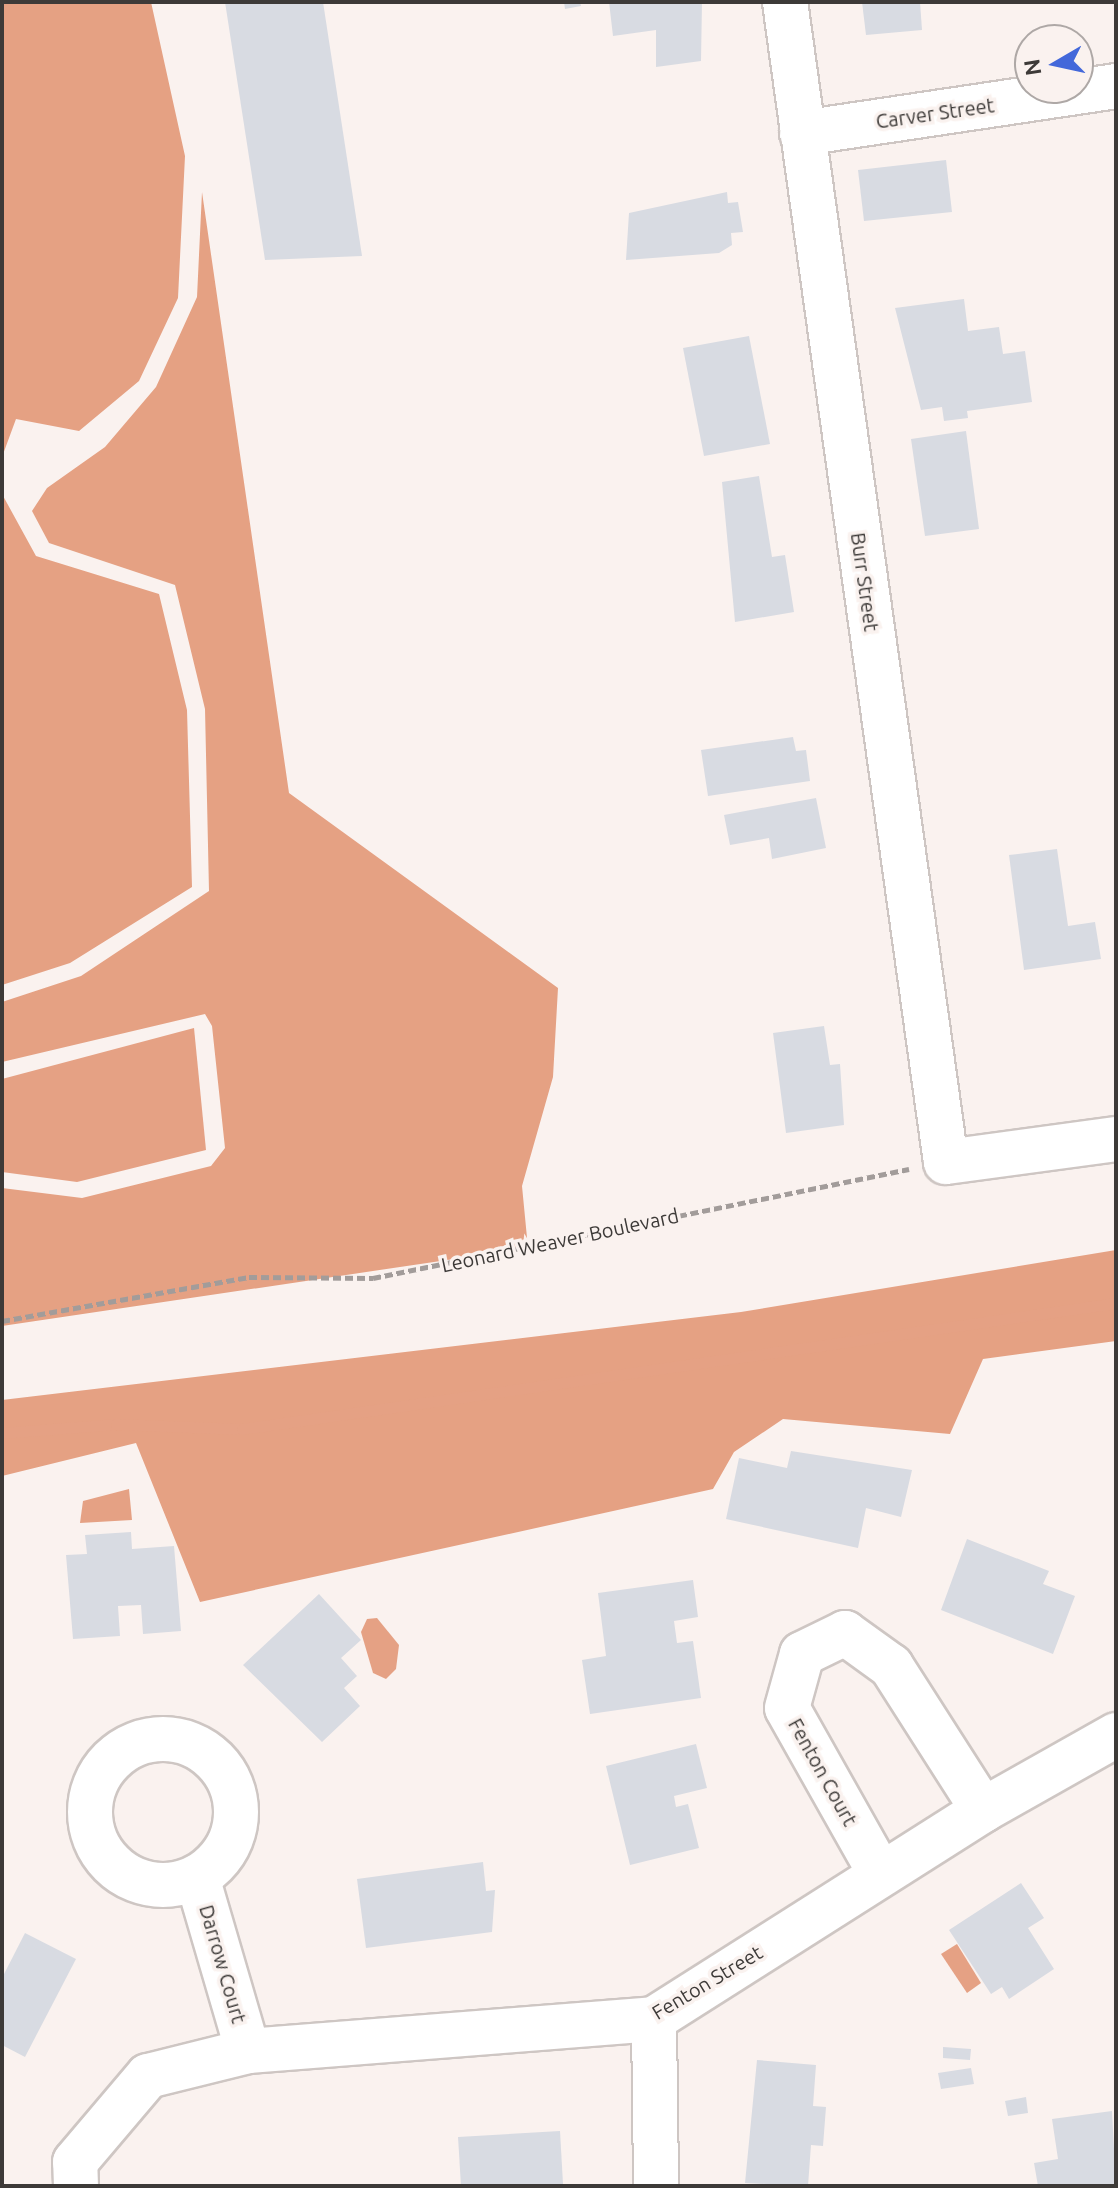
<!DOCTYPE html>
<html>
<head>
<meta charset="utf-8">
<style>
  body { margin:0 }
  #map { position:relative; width:1118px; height:2188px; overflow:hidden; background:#faf2ef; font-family:Ubuntu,sans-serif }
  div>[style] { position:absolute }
  .forest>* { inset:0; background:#e5a183 }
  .water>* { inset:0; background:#e5a184 }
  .stream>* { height:11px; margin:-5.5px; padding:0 5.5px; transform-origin:5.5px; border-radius:5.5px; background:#e5a184 }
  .building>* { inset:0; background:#d8dbe2 }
  .path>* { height:5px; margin-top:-2.5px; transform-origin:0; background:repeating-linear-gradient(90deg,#a29c9a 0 8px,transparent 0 12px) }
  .roads { filter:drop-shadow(2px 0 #cec6c3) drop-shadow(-2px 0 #cec6c3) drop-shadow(0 2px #cec6c3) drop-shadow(0 -2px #cec6c3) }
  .minor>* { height:44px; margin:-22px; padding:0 22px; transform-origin:22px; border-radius:22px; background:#fff }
  .minor>.ring { margin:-22px; padding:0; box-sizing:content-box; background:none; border:44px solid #fff; border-radius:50% }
  span { translate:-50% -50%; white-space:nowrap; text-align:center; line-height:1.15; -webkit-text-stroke:7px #faf2ef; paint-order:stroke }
  .street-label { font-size:20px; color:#3d3a38 }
  .frame { position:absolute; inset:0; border:4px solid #3d3a38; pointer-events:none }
  .north { position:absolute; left:1014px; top:24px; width:80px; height:80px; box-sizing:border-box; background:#faf2ef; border:2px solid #aea8a6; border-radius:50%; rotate:261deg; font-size:22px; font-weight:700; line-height:32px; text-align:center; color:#3d3a38 }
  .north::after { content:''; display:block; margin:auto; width:28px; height:36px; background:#4368da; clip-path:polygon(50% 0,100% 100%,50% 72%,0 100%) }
</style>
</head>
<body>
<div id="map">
  <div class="forest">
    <div style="clip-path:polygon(2px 2px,151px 2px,185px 156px,178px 298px,139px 381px,79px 431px,16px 419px,2px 457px)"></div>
    <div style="clip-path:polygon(202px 192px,289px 793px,558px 988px,553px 1077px,522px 1186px,528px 1248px,2px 1326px,2px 1188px,82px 1198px,211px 1166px,225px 1148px,212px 1026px,205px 1014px,2px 1062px,2px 1002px,81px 976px,209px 891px,205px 709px,175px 585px,49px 543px,32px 511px,47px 488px,105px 447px,156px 387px,197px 297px)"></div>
    <div style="clip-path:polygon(2px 494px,36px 556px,159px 594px,187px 710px,192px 887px,70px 963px,2px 985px)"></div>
    <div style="clip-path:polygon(1116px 1250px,1116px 1341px,983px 1359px,950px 1434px,783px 1419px,734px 1452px,713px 1489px,200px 1602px,136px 1443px,2px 1476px,2px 1400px,741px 1312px)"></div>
  </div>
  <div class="water">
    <div style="clip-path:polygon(194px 1028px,206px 1150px,77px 1182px,2px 1172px,2px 1079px)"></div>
    <div style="clip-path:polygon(129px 1489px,132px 1520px,80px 1523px,83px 1501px)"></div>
    <div style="clip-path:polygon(377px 1618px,399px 1645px,396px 1669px,386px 1679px,373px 1673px,361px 1632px,367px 1619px)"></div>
    <div style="clip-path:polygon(957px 1944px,981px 1983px,967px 1993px,941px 1954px)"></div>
  </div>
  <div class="stream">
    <div style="left:2px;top:1433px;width:114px;rotate:-4.5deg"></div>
    <div style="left:116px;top:1424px;width:126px;rotate:2.3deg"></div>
    <div style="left:242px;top:1429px;width:883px;rotate:-8.2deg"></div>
  </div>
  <div class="building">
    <div style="clip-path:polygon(225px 2px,323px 2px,362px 256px,265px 260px)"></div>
    <div style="clip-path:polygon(564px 2px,580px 2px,581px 6px,565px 9px)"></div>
    <div style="clip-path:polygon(609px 2px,702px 2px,701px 61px,656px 67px,656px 30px,613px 36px)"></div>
    <div style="clip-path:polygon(862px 2px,920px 2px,922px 30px,866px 35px)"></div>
    <div style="clip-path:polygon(946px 160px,952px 212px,864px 221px,858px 170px)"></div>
    <div style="clip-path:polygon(727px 192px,728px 203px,738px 202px,743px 232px,731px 233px,732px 245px,719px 253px,626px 260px,629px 213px)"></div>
    <div style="clip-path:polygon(964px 299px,968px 331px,999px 327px,1003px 354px,1025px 351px,1032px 402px,967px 411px,968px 418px,944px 421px,942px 407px,921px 410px,895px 308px)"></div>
    <div style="clip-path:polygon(749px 336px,770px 444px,704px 456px,683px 348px)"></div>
    <div style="clip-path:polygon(966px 431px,979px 529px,925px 536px,911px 439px)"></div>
    <div style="clip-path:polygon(759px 476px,772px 557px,785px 555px,794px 612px,735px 622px,722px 482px)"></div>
    <div style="clip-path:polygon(793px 737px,796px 751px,806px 750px,810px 781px,708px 796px,701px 750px)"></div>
    <div style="clip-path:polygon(816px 798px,826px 848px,772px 859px,769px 838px,730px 845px,724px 815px)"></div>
    <div style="clip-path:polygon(1057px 849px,1068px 926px,1095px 922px,1101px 959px,1024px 970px,1009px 855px)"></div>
    <div style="clip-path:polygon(824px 1026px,830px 1065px,840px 1064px,844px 1125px,786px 1133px,773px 1033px)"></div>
    <div style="clip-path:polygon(791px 1451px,912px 1470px,901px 1517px,866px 1508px,858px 1548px,726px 1519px,739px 1458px,787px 1468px)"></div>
    <div style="clip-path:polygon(131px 1532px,132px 1549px,174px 1546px,181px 1631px,143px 1634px,141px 1605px,118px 1606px,120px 1636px,73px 1639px,66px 1555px,87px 1554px,85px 1535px)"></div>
    <div style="clip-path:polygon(967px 1539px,1049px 1571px,1043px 1584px,1075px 1596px,1053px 1654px,941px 1610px)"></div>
    <div style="clip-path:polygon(693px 1580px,698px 1617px,674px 1621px,677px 1643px,693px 1641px,701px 1698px,590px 1714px,582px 1660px,606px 1656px,598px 1593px)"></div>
    <div style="clip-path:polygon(319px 1594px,361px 1640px,341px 1658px,357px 1676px,344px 1688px,360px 1706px,322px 1742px,243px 1665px)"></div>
    <div style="clip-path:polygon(696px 1744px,707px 1788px,674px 1796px,676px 1807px,688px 1804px,699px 1848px,630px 1865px,606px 1766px)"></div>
    <div style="clip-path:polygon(483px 1862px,486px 1891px,495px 1890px,492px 1932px,366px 1948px,357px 1879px)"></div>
    <div style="clip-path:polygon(1021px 1883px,1044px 1918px,1028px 1928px,1054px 1969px,1009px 1999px,1002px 1987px,991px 1994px,949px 1930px)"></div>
    <div style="clip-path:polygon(25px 1933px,76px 1959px,25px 2057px,2px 2045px,2px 1978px)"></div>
    <div style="clip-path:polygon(943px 2047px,971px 2049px,970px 2060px,943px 2058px)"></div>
    <div style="clip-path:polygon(757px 2060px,816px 2065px,813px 2106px,826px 2107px,823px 2146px,811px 2145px,808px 2186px,745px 2183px)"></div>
    <div style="clip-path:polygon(971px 2068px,974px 2084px,941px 2089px,938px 2073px)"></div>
    <div style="clip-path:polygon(1026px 2097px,1028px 2113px,1008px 2116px,1005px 2101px)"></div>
    <div style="clip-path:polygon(1112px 2111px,1116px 2186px,1038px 2186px,1034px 2163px,1058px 2159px,1052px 2119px)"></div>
    <div style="clip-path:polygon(560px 2131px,563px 2184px,461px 2186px,458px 2137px)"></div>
  </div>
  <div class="path">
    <div style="left:2px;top:1321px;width:251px;rotate:-10.1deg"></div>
    <div style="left:249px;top:1277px;width:124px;rotate:0.5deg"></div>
    <div style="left:373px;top:1278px;width:547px;rotate:-11.49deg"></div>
  </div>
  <div class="roads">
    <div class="minor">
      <div style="left:785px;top:2px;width:1171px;rotate:82.1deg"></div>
      <div style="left:946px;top:1162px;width:172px;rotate:-7.7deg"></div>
      <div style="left:802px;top:133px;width:317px;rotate:-8.5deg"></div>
      <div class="ring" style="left:90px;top:1739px;width:102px;height:102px"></div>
      <div style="left:880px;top:1873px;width:189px;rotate:-119.4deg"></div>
      <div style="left:787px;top:1708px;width:56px;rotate:-74.5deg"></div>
      <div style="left:802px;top:1654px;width:48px;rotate:-26deg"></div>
      <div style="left:845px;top:1633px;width:57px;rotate:35.7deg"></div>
      <div style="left:891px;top:1666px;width:171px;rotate:57.4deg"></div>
      <div style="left:197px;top:1877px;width:181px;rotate:73.7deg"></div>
      <div style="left:654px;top:2019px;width:167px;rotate:89.3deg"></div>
      <div style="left:76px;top:2186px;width:24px;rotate:-92deg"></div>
      <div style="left:75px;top:2162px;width:113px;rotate:-49.7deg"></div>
      <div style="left:148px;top:2076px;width:103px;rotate:-14deg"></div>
      <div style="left:248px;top:2051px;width:407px;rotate:-4.5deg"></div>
      <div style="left:654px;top:2019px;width:390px;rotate:-32.4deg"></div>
      <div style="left:983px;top:1810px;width:153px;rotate:-29.4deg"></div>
    </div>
  </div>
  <div class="street-label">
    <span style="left:935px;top:113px;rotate:-8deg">Carver Street</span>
    <span style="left:865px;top:582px;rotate:82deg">Burr Street</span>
    <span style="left:560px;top:1240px;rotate:-12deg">Leonard Weaver Boulevard</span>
    <span style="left:823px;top:1772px;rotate:61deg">Fenton Court</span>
    <span style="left:223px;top:1964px;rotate:74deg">Darrow Court</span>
    <span style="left:707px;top:1982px;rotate:-31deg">Fenton Street</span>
  </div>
  <div class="frame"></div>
  <div class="north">N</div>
</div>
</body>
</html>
